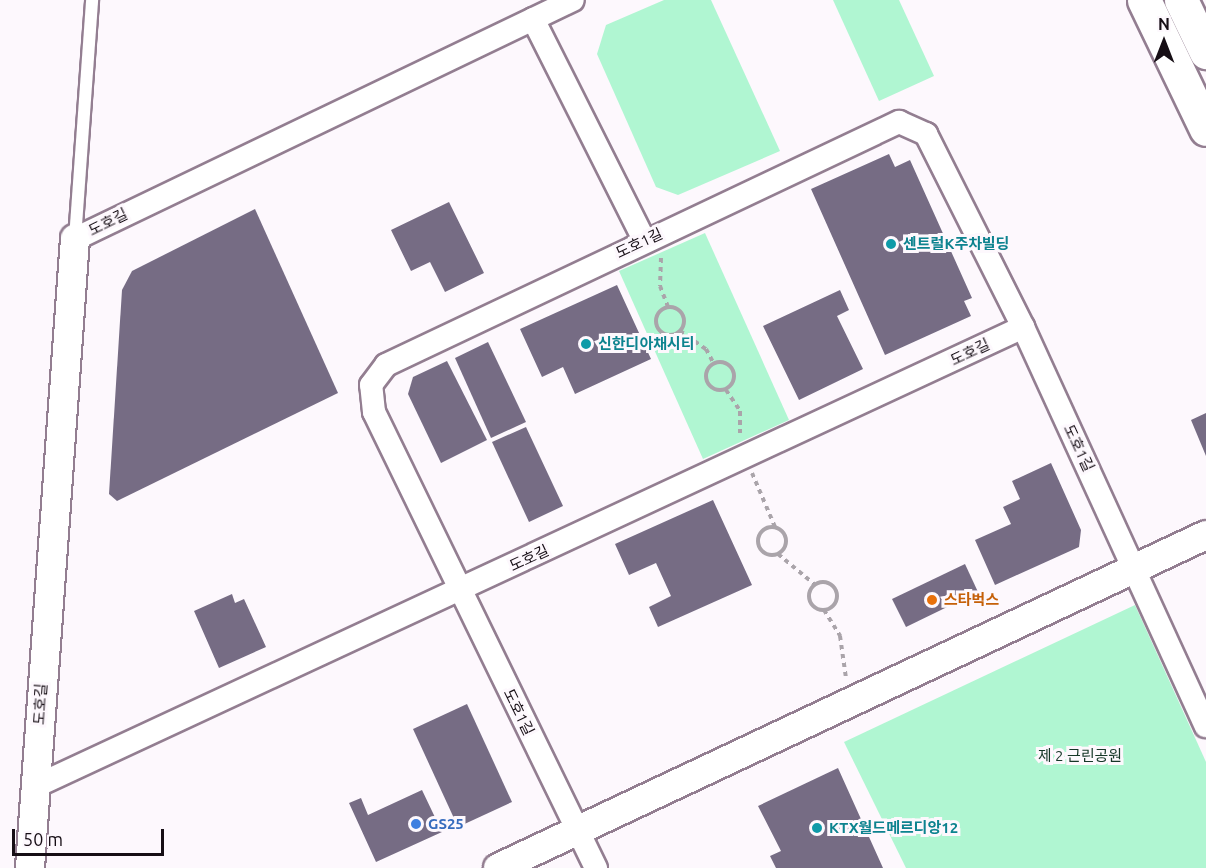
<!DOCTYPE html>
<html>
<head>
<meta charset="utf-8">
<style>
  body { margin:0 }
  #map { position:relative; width:1206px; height:868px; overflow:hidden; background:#fdf8fd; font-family:Ubuntu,"Noto Sans KR",sans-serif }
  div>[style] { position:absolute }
  .green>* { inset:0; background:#b0f6d2 }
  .building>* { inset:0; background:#766c84 }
  .path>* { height:4px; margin-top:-2px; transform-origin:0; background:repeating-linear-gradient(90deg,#aaa4aa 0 4.5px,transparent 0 9px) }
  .path>.ring { margin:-2px; padding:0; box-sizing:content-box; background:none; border:4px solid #aaa4aa; border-radius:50% }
  .roads { filter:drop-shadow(2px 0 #937e91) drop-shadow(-2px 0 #937e91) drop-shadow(0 2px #937e91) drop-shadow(0 -2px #937e91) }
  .service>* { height:12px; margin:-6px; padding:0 6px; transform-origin:6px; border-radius:6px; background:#fff }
  .minor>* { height:22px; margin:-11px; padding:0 11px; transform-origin:11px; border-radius:11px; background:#fff }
  .tertiary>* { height:28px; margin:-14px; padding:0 14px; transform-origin:14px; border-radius:14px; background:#fff }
  .secondary>* { height:33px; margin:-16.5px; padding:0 16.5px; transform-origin:16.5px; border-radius:16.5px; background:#fff }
  .dots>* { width:16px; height:16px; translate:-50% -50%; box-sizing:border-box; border:3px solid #fdf8fd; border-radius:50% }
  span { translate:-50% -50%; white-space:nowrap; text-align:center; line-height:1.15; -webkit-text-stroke:6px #fdf8fd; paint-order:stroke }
  .street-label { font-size:15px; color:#160e15 }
  .culture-label { font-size:15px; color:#0d838f; font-weight:700 }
  .left { translate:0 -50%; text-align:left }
  .food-label { font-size:15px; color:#c56008; font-weight:700 }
  .park-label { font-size:15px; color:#153627 }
  .shop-label { font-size:15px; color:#366cbe; font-weight:700 }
  .north { position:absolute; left:1134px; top:12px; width:60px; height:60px; -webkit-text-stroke:4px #fdf8fd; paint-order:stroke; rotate:0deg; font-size:16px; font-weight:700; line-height:24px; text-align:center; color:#160e15 }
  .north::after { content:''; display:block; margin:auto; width:21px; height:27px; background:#160e15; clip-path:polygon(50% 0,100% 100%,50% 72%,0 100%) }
  .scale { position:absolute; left:12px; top:829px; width:152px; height:27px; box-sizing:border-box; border:3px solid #160e15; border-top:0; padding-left:8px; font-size:18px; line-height:21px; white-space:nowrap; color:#160e15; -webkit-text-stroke:4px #fdf8fd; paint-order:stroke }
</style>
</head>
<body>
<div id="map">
  <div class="green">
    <div style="clip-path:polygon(664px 0,711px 0,780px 151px,678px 195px,656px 187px,597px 54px,606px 25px)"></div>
    <div style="clip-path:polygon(833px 0,899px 0,934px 76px,879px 101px)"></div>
    <div style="clip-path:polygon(705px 233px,789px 420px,703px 459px,619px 271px)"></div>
    <div style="clip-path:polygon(1135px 605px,1206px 762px,1206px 868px,906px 868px,844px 742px)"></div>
  </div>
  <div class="building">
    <div style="clip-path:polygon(889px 154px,895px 167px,910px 160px,972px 298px,964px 301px,971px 316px,885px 355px,811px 189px)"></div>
    <div style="clip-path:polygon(449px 202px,484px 273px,445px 292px,430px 262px,411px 271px,391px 230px)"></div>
    <div style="clip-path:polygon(255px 209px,338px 393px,117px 501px,109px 494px,122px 290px,132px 271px)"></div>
    <div style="clip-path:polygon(617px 285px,651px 359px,575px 394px,563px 367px,542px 377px,520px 329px)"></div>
    <div style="clip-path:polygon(840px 290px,849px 310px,837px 316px,863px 369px,799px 400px,763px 326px)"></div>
    <div style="clip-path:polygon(488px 342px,526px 422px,491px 438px,455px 358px)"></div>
    <div style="clip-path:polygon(447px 361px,487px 440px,441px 463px,408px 394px,413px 377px)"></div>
    <div style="clip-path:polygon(1206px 413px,1206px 456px,1191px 420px)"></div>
    <div style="clip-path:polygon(526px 427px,563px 506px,529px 522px,492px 442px)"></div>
    <div style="clip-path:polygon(1051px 463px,1081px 530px,1079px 547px,995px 585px,975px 540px,1011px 524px,1003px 507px,1020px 499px,1012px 481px)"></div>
    <div style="clip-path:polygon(713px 500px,752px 585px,658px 627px,649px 607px,671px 596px,656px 563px,629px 575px,615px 544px)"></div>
    <div style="clip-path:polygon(965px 564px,978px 592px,906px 627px,892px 599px)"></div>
    <div style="clip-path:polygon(232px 594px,235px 603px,244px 599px,266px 647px,219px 668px,194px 611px)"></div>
    <div style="clip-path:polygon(467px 704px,512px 802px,458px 827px,413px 729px)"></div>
    <div style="clip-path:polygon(838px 768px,883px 868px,776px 868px,770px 856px,781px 851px,758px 806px)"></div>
    <div style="clip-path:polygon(422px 790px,442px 832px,376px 862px,349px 803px,361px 798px,368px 815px)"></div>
  </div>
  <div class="path">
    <div style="left:661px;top:258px;width:28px;rotate:92deg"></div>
    <div style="left:660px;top:286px;width:22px;rotate:69deg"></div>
    <div class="ring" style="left:656px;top:307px;width:24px;height:24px"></div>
    <div style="left:680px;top:331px;width:32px;rotate:35deg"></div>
    <div style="left:706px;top:349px;width:17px;rotate:62deg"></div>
    <div class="ring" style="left:706px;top:362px;width:24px;height:24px"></div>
    <div style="left:726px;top:390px;width:25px;rotate:56deg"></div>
    <div style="left:740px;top:411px;width:27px;rotate:90deg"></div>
    <div style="left:752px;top:473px;width:59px;rotate:66.9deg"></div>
    <div class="ring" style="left:758px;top:527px;width:24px;height:24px"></div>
    <div style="left:778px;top:554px;width:47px;rotate:39.8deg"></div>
    <div class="ring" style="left:809px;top:582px;width:24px;height:24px"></div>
    <div style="left:824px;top:610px;width:31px;rotate:58deg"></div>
    <div style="left:840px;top:636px;width:42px;rotate:81.9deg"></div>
  </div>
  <div class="roads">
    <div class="service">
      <div style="left:75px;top:239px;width:240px;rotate:-85.9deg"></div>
    </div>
    <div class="minor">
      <div style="left:533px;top:19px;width:247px;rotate:63.3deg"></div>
      <div style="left:75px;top:239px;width:552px;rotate:-25.64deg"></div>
      <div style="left:34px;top:787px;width:1091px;rotate:-24.94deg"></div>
      <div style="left:596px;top:868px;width:507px;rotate:-115.96deg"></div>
      <div style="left:374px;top:412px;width:27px;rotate:-96deg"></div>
      <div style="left:371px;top:385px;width:25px;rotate:-53deg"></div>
      <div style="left:386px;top:365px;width:568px;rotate:-25.35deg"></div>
      <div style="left:899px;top:122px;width:30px;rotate:24deg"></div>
      <div style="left:926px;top:134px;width:216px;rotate:63.3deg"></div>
      <div style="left:1023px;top:327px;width:439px;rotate:65.4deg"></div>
    </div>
    <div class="tertiary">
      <div style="left:30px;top:868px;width:631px;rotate:-85.91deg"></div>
      <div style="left:498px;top:868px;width:782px;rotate:-25.19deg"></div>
    </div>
    <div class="secondary">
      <div style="left:1144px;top:0;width:143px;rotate:64.3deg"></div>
      <div style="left:1181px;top:0;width:58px;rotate:64.3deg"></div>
    </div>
  </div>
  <div class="dots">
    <div style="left:891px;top:244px;background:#0f9aa8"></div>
    <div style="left:586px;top:344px;background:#0f9aa8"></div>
    <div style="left:932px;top:600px;background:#e8710a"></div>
    <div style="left:416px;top:824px;background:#3f7fe0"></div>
    <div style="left:817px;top:828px;background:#0f9aa8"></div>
  </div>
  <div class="street-label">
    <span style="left:108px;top:222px;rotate:-26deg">도호길</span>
    <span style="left:639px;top:243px;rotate:-25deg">도호1길</span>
    <span style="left:970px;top:352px;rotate:-25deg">도호길</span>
    <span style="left:1079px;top:448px;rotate:65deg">도호1길</span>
    <span style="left:529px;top:558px;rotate:-25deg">도호길</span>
    <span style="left:40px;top:704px;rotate:-86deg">도호길</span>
    <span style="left:519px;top:712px;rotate:64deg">도호1길</span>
  </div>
  <div class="culture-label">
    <span class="left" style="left:903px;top:244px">센트럴K주차빌딩</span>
    <span class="left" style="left:598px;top:344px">신한디아채시티</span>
    <span class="left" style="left:829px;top:828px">KTX월드메르디앙12</span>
  </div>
  <div class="food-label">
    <span class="left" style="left:944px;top:600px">스타벅스</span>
  </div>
  <div class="park-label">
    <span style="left:1080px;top:756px">제 2 근린공원</span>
  </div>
  <div class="shop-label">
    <span class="left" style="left:428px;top:824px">GS25</span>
  </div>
  <div class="north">N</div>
  <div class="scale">50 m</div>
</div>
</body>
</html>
